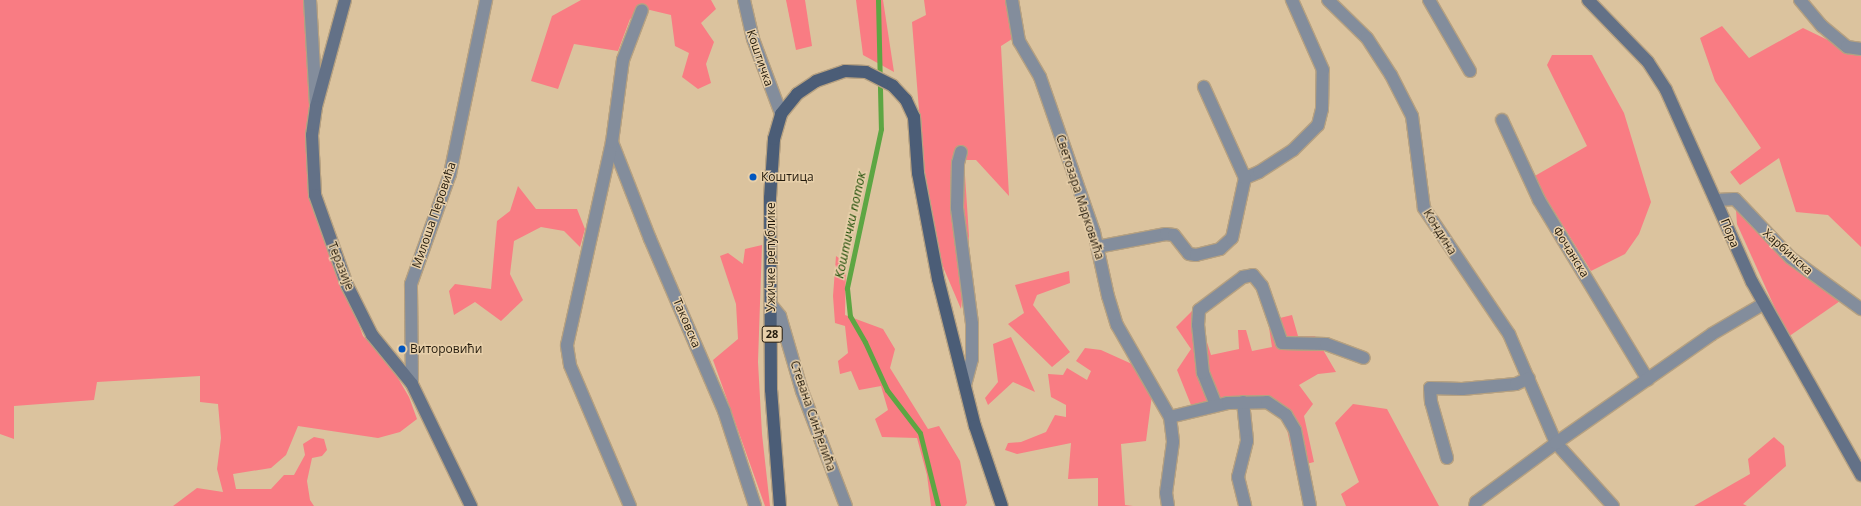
<!DOCTYPE html>
<html>
<head>
<meta charset="utf-8">
<style>
  body { margin:0 }
  #map { position:relative; width:1861px; height:506px; overflow:hidden; background:#dbc39e; font-family:"Open Sans",sans-serif }
  div>[style] { position:absolute }
  .green>* { inset:0; background:#f97c83 }
  .stream>* { height:5px; margin:-2.5px; padding:0 2.5px; transform-origin:2.5px; border-radius:2.5px; background:#5da643 }
  .roads { filter:drop-shadow(1px 0 #b6a181) drop-shadow(-1px 0 #b6a181) drop-shadow(0 1px #b6a181) drop-shadow(0 -1px #b6a181) }
  .street>* { height:12px; margin:-6px; padding:0 6px; transform-origin:6px; border-radius:6px; background:#838d9c }
  .secondary>* { height:12px; margin:-6px; padding:0 6px; transform-origin:6px; border-radius:6px; background:#637187 }
  .primary>* { height:12px; margin:-6px; padding:0 6px; transform-origin:6px; border-radius:6px; background:#4b5d77 }
  .dots>* { width:11px; height:11px; translate:-50% -50%; box-sizing:border-box; border:2px solid #e8d0aa; border-radius:50% }
  span { translate:-50% -50%; white-space:nowrap; text-align:center; line-height:1.15; -webkit-text-stroke:3px #e8d0aa; paint-order:stroke }
  .shield-label span { padding:1px 3px; background:#e8d0aa; border:1px solid; border-radius:3px; -webkit-text-stroke-width:0 }
  .shield-label { font-size:11px; color:#22190b; font-weight:700 }
  .street-label { font-size:12px; color:#22190b }
  .poi-label { font-size:12px; color:#22190b }
  .left { translate:0 -50%; text-align:left }
  .water-label { font-size:13px; color:#174800; font-style:italic }
</style>
</head>
<body>
<div id="map">
  <div class="green">
    <div style="clip-path:polygon(0 0,304px 0,313px 107px,317px 207px,363px 336px,388px 361px,409px 397px,417px 419px,400px 432px,378px 438px,298px 426px,286px 455px,271px 468px,233px 474px,236px 489px,271px 489px,284px 475px,294px 475px,305px 455px,303px 444px,314px 437px,324px 439px,327px 450px,322px 456px,312px 458px,307px 481px,310px 500px,314px 506px,173px 506px,197px 488px,223px 492px,217px 469px,221px 438px,218px 404px,200px 402px,200px 376px,97px 382px,94px 400px,14px 406px,14px 439px,0 434px)"></div>
    <div style="clip-path:polygon(581px 0,711px 0,716px 9px,701px 23px,714px 42px,706px 64px,711px 83px,698px 89px,682px 77px,689px 53px,675px 46px,671px 15px,650px 10px,630px 19px,618px 51px,574px 44px,558px 89px,531px 81px,552px 16px)"></div>
    <div style="clip-path:polygon(786px 0,805px 0,812px 46px,796px 50px)"></div>
    <div style="clip-path:polygon(856px 0,883px 0,894px 72px,863px 55px)"></div>
    <div style="clip-path:polygon(924px 0,1008px 0,1012px 39px,1001px 46px,1009px 196px,976px 160px,964px 160px,969px 236px,961px 309px,941px 262px,923px 161px,912px 22px,926px 15px)"></div>
    <div style="clip-path:polygon(1722px 26px,1749px 58px,1803px 28px,1861px 56px,1861px 247px,1828px 215px,1796px 212px,1779px 158px,1740px 185px,1730px 172px,1761px 148px,1715px 81px,1700px 38px)"></div>
    <div style="clip-path:polygon(1552px 55px,1592px 55px,1624px 113px,1651px 202px,1639px 234px,1625px 254px,1591px 271px,1533px 177px,1587px 146px,1547px 65px)"></div>
    <div style="clip-path:polygon(518px 186px,536px 209px,577px 209px,585px 229px,580px 247px,564px 231px,541px 227px,514px 241px,510px 274px,523px 300px,501px 321px,475px 302px,454px 315px,449px 291px,455px 284px,491px 289px,497px 221px,510px 211px)"></div>
    <div style="clip-path:polygon(1736px 210px,1840px 301px,1788px 337px,1737px 224px)"></div>
    <div style="clip-path:polygon(762px 245px,758px 362px,762px 434px,770px 506px,765px 506px,713px 360px,738px 339px,736px 304px,720px 256px,728px 253px,743px 264px,745px 249px)"></div>
    <div style="clip-path:polygon(836px 256px,846px 263px,845px 315px,883px 329px,895px 349px,890px 368px,928px 429px,939px 426px,960px 461px,967px 503px,965px 506px,931px 506px,927px 475px,917px 438px,882px 437px,875px 419px,888px 410px,881px 386px,859px 390px,851px 371px,840px 374px,838px 361px,848px 353px,845px 326px,835px 323px,833px 296px)"></div>
    <div style="clip-path:polygon(1069px 271px,1070px 283px,1037px 295px,1033px 305px,1070px 352px,1052px 367px,1008px 324px,1024px 313px,1015px 285px)"></div>
    <div style="clip-path:polygon(1196px 307px,1211px 355px,1239px 349px,1238px 330px,1246px 330px,1252px 351px,1272px 347px,1268px 321px,1292px 315px,1298px 336px,1315px 336px,1336px 372px,1318px 374px,1299px 385px,1313px 404px,1304px 416px,1314px 462px,1295px 467px,1285px 420px,1256px 397px,1191px 405px,1177px 370px,1191px 349px,1176px 327px)"></div>
    <div style="clip-path:polygon(1011px 337px,1035px 392px,1013px 382px,988px 405px,985px 398px,998px 382px,993px 344px)"></div>
    <div style="clip-path:polygon(1085px 348px,1101px 350px,1132px 364px,1152px 395px,1146px 441px,1121px 444px,1125px 505px,1133px 506px,1098px 506px,1098px 478px,1068px 479px,1071px 443px,1017px 454px,1005px 450px,1008px 443px,1021px 442px,1046px 432px,1055px 415px,1066px 417px,1066px 405px,1051px 397px,1048px 374px,1063px 375px,1067px 368px,1087px 380px,1091px 371px,1076px 361px)"></div>
    <div style="clip-path:polygon(1353px 404px,1387px 409px,1439px 506px,1346px 506px,1341px 494px,1359px 482px,1335px 423px)"></div>
    <div style="clip-path:polygon(1774px 437px,1784px 446px,1786px 466px,1743px 504px,1747px 506px,1694px 506px,1750px 474px,1748px 459px)"></div>
  </div>
  <div class="stream">
    <div style="left:878px;top:0;width:129px;rotate:88.7deg"></div>
    <div style="left:881px;top:129px;width:163px;rotate:102.1deg"></div>
    <div style="left:847px;top:288px;width:28px;rotate:84deg"></div>
    <div style="left:850px;top:316px;width:30px;rotate:60deg"></div>
    <div style="left:865px;top:342px;width:53px;rotate:65.4deg"></div>
    <div style="left:887px;top:390px;width:54px;rotate:52.5deg"></div>
    <div style="left:920px;top:433px;width:75px;rotate:76.1deg"></div>
  </div>
  <div class="roads">
    <div class="street">
      <div style="left:310px;top:0;width:105px;rotate:86.7deg"></div>
      <div style="left:744px;top:0;width:40px;rotate:77deg"></div>
      <div style="left:753px;top:39px;width:80px;rotate:69.5deg"></div>
      <div style="left:1012px;top:0;width:42px;rotate:80.3deg"></div>
      <div style="left:1019px;top:41px;width:42px;rotate:59.7deg"></div>
      <div style="left:1040px;top:77px;width:164px;rotate:70.8deg"></div>
      <div style="left:1094px;top:232px;width:66px;rotate:77.7deg"></div>
      <div style="left:1108px;top:296px;width:30px;rotate:73deg"></div>
      <div style="left:1117px;top:325px;width:106px;rotate:60.1deg"></div>
      <div style="left:1170px;top:417px;width:25px;rotate:83deg"></div>
      <div style="left:1173px;top:442px;width:51px;rotate:97.8deg"></div>
      <div style="left:1166px;top:493px;width:13px;rotate:81deg"></div>
      <div style="left:1328px;top:0;width:54px;rotate:44.3deg"></div>
      <div style="left:1367px;top:38px;width:44px;rotate:57deg"></div>
      <div style="left:1391px;top:75px;width:46px;rotate:62.9deg"></div>
      <div style="left:1412px;top:116px;width:93px;rotate:82.6deg"></div>
      <div style="left:1424px;top:208px;width:152px;rotate:56deg"></div>
      <div style="left:1509px;top:334px;width:119px;rotate:66.7deg"></div>
      <div style="left:1556px;top:443px;width:85px;rotate:47.9deg"></div>
      <div style="left:1429px;top:0;width:82px;rotate:60deg"></div>
      <div style="left:1800px;top:0;width:34px;rotate:50deg"></div>
      <div style="left:1822px;top:26px;width:33px;rotate:40deg"></div>
      <div style="left:1847px;top:47px;width:14px;rotate:8deg"></div>
      <div style="left:1502px;top:120px;width:88px;rotate:65.2deg"></div>
      <div style="left:1539px;top:200px;width:210px;rotate:58.8deg"></div>
      <div style="left:612px;top:142px;width:104px;rotate:68.6deg"></div>
      <div style="left:650px;top:239px;width:187px;rotate:66.7deg"></div>
      <div style="left:724px;top:411px;width:100px;rotate:71.9deg"></div>
      <div style="left:961px;top:152px;width:11px;rotate:105deg"></div>
      <div style="left:958px;top:163px;width:45px;rotate:91.3deg"></div>
      <div style="left:957px;top:208px;width:117px;rotate:82.6deg"></div>
      <div style="left:972px;top:324px;width:35px;rotate:90deg"></div>
      <div style="left:972px;top:359px;width:27px;rotate:105deg"></div>
      <div style="left:1245px;top:178px;width:15px;rotate:-23deg"></div>
      <div style="left:1259px;top:172px;width:40px;rotate:-32.9deg"></div>
      <div style="left:1293px;top:150px;width:35px;rotate:-45deg"></div>
      <div style="left:1318px;top:125px;width:16px;rotate:-76deg"></div>
      <div style="left:1322px;top:109px;width:39px;rotate:-89deg"></div>
      <div style="left:1323px;top:70px;width:77px;rotate:-113.9deg"></div>
      <div style="left:1717px;top:200px;width:18px;rotate:-3deg"></div>
      <div style="left:1735px;top:199px;width:81px;rotate:46.5deg"></div>
      <div style="left:1791px;top:258px;width:87px;rotate:36.1deg"></div>
      <div style="left:1097px;top:247px;width:70px;rotate:-10.7deg"></div>
      <div style="left:1166px;top:234px;width:8px;rotate:7deg"></div>
      <div style="left:1174px;top:235px;width:24px;rotate:52deg"></div>
      <div style="left:1189px;top:254px;width:7px;rotate:8deg"></div>
      <div style="left:1196px;top:255px;width:25px;rotate:-14deg"></div>
      <div style="left:1220px;top:249px;width:16px;rotate:-43deg"></div>
      <div style="left:1232px;top:238px;width:61px;rotate:-77.8deg"></div>
      <div style="left:1245px;top:178px;width:100px;rotate:-114.3deg"></div>
      <div style="left:772px;top:306px;width:13px;rotate:51deg"></div>
      <div style="left:780px;top:316px;width:78px;rotate:73.7deg"></div>
      <div style="left:802px;top:391px;width:123px;rotate:69.1deg"></div>
      <div style="left:412px;top:384px;width:100px;rotate:-90.6deg"></div>
      <div style="left:411px;top:284px;width:117px;rotate:-70.5deg"></div>
      <div style="left:450px;top:174px;width:178px;rotate:-78.3deg"></div>
      <div style="left:1243px;top:402px;width:39px;rotate:84deg"></div>
      <div style="left:1247px;top:441px;width:37px;rotate:104deg"></div>
      <div style="left:1238px;top:477px;width:30px;rotate:76deg"></div>
      <div style="left:1216px;top:405px;width:35px;rotate:-112deg"></div>
      <div style="left:1203px;top:373px;width:48px;rotate:-95.9deg"></div>
      <div style="left:1198px;top:325px;width:15px;rotate:-86deg"></div>
      <div style="left:1199px;top:310px;width:55px;rotate:-36.9deg"></div>
      <div style="left:1243px;top:277px;width:10px;rotate:-11deg"></div>
      <div style="left:1253px;top:275px;width:14px;rotate:51deg"></div>
      <div style="left:1262px;top:286px;width:60px;rotate:70.7deg"></div>
      <div style="left:1282px;top:343px;width:44px;rotate:1.3deg"></div>
      <div style="left:1326px;top:344px;width:40px;rotate:20.2deg"></div>
      <div style="left:1170px;top:417px;width:60px;rotate:-13.6deg"></div>
      <div style="left:1228px;top:403px;width:39px;rotate:-1deg"></div>
      <div style="left:1267px;top:402px;width:23px;rotate:34deg"></div>
      <div style="left:1286px;top:415px;width:17px;rotate:59deg"></div>
      <div style="left:1295px;top:430px;width:77px;rotate:78.8deg"></div>
      <div style="left:1447px;top:458px;width:58px;rotate:-105.9deg"></div>
      <div style="left:1431px;top:402px;width:14px;rotate:-94deg"></div>
      <div style="left:1430px;top:388px;width:32px;rotate:2deg"></div>
      <div style="left:1462px;top:389px;width:54px;rotate:-5.3deg"></div>
      <div style="left:1516px;top:384px;width:14px;rotate:-25deg"></div>
      <div style="left:630px;top:506px;width:153px;rotate:-113.1deg"></div>
      <div style="left:570px;top:365px;width:20px;rotate:-99deg"></div>
      <div style="left:567px;top:345px;width:208px;rotate:-77.5deg"></div>
      <div style="left:612px;top:142px;width:83px;rotate:-82.4deg"></div>
      <div style="left:623px;top:60px;width:53px;rotate:-69.2deg"></div>
      <div style="left:1475px;top:506px;width:4px;rotate:-76deg"></div>
      <div style="left:1476px;top:502px;width:99px;rotate:-36.4deg"></div>
      <div style="left:1556px;top:443px;width:190px;rotate:-34.9deg"></div>
      <div style="left:1712px;top:334px;width:59px;rotate:-30.5deg"></div>
    </div>
    <div class="secondary">
      <div style="left:345px;top:0;width:111px;rotate:105.2deg"></div>
      <div style="left:316px;top:107px;width:28px;rotate:98deg"></div>
      <div style="left:312px;top:135px;width:60px;rotate:87.1deg"></div>
      <div style="left:315px;top:195px;width:96px;rotate:70.4deg"></div>
      <div style="left:347px;top:285px;width:56px;rotate:63.4deg"></div>
      <div style="left:372px;top:335px;width:63px;rotate:50.8deg"></div>
      <div style="left:412px;top:384px;width:136px;rotate:64.2deg"></div>
      <div style="left:1588px;top:0;width:86px;rotate:45.9deg"></div>
      <div style="left:1648px;top:62px;width:33px;rotate:57deg"></div>
      <div style="left:1666px;top:90px;width:210px;rotate:65.9deg"></div>
      <div style="left:1752px;top:282px;width:222px;rotate:60.5deg"></div>
    </div>
    <div class="primary">
      <div style="left:780px;top:506px;width:116px;rotate:-94.4deg"></div>
      <div style="left:771px;top:390px;width:192px;rotate:-90.3deg"></div>
      <div style="left:770px;top:198px;width:59px;rotate:-86.1deg"></div>
      <div style="left:774px;top:139px;width:26px;rotate:-74deg"></div>
      <div style="left:781px;top:114px;width:26px;rotate:-51deg"></div>
      <div style="left:797px;top:94px;width:23px;rotate:-34deg"></div>
      <div style="left:816px;top:81px;width:31px;rotate:-19deg"></div>
      <div style="left:845px;top:71px;width:21px;rotate:3deg"></div>
      <div style="left:866px;top:72px;width:30px;rotate:27deg"></div>
      <div style="left:893px;top:86px;width:19px;rotate:47deg"></div>
      <div style="left:906px;top:100px;width:19px;rotate:65deg"></div>
      <div style="left:914px;top:117px;width:56px;rotate:85.9deg"></div>
      <div style="left:918px;top:173px;width:108px;rotate:79.3deg"></div>
      <div style="left:938px;top:279px;width:152px;rotate:75.9deg"></div>
      <div style="left:975px;top:426px;width:84px;rotate:71.4deg"></div>
    </div>
  </div>
  <div class="dots">
    <div style="left:753px;top:177px;background:#0055bf"></div>
    <div style="left:402px;top:349px;background:#0055bf"></div>
  </div>
  <div class="shield-label">
    <span style="left:772px;top:334px">28</span>
  </div>
  <div class="street-label">
    <span style="left:760px;top:58px;rotate:71deg">Коштичка</span>
    <span style="left:1080px;top:197px;rotate:72deg">Светозара Марковића</span>
    <span style="left:434px;top:215px;rotate:-71deg">Милоша Перовића</span>
    <span style="left:1440px;top:232px;rotate:58deg">Кондина</span>
    <span style="left:1730px;top:233px;rotate:68deg">Пора</span>
    <span style="left:1571px;top:252px;rotate:58deg">Фочанска</span>
    <span style="left:1788px;top:252px;rotate:42deg">Харбинска</span>
    <span style="left:771px;top:257px;rotate:-90deg">Ужичке републике</span>
    <span style="left:341px;top:266px;rotate:68deg">Теразије</span>
    <span style="left:687px;top:323px;rotate:67deg">Таковска</span>
    <span style="left:813px;top:416px;rotate:71deg">Стевана Синђелића</span>
  </div>
  <div class="poi-label">
    <span class="left" style="left:761px;top:177px">Коштица</span>
    <span class="left" style="left:410px;top:349px">Виторовићи</span>
  </div>
  <div class="water-label">
    <span style="left:850px;top:225px;rotate:-78deg">Коштички поток</span>
  </div>
</div>
</body>
</html>
